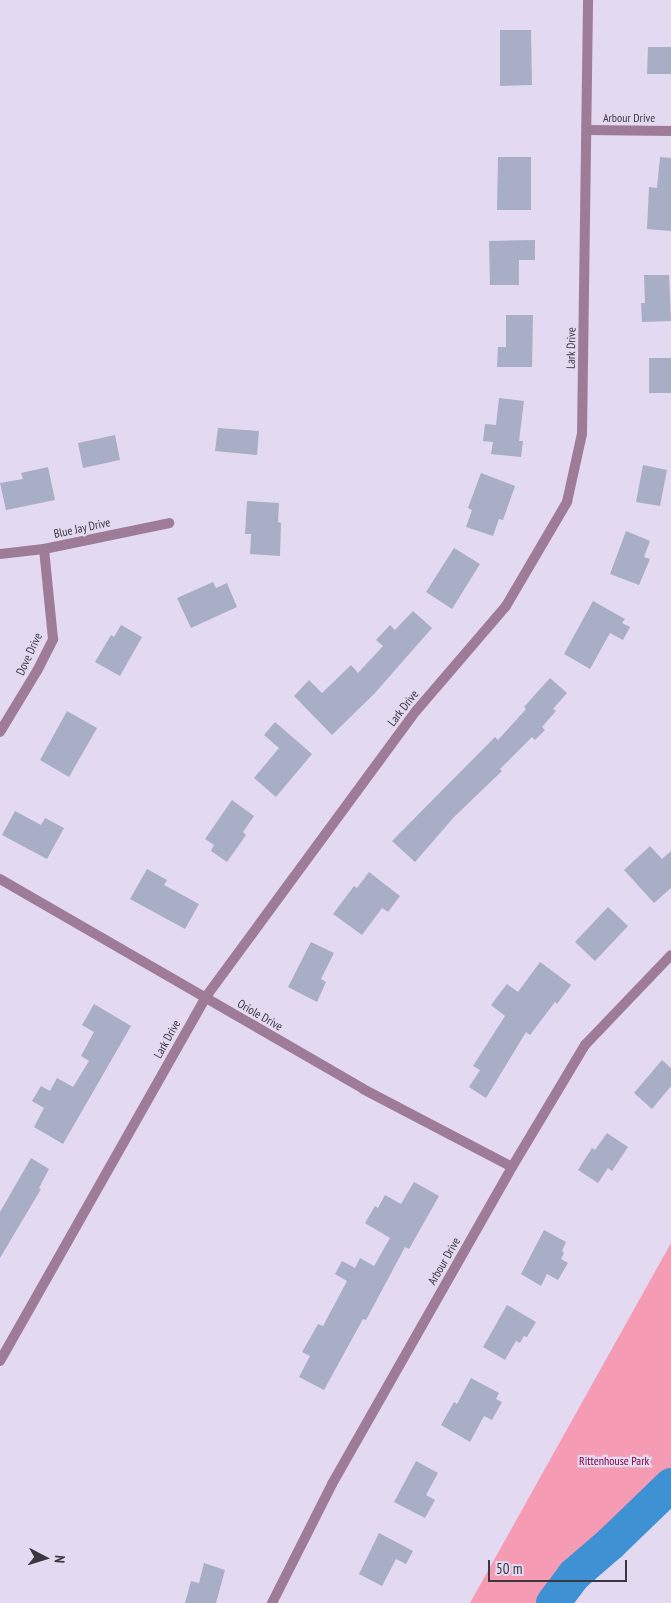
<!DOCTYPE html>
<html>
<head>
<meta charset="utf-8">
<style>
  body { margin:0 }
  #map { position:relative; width:671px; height:1603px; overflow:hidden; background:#e3d9f1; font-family:"PT Sans Narrow",sans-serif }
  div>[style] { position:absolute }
  .green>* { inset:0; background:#f69bb4 }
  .river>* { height:34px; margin:-17px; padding:0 17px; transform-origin:17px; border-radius:17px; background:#3e91d3 }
  .building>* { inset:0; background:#a8aec5 }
  .street>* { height:10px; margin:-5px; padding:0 5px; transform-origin:5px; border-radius:5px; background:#9e7c98 }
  span { translate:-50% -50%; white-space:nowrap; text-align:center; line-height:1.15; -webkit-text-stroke:4.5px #e3d9f1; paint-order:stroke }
  .street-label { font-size:12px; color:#3b3740 }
  .park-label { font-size:12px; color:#850742 }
  .north { position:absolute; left:20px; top:1533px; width:50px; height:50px; -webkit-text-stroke:4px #e3d9f1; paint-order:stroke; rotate:95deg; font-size:14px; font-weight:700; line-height:20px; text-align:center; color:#3b3740 }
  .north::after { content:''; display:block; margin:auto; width:18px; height:22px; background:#3b3740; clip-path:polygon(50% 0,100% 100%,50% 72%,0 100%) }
  .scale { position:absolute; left:488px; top:1560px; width:139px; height:22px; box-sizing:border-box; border:2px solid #3b3740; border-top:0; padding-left:6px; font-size:15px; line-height:18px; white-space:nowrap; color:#3b3740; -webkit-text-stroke:4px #e3d9f1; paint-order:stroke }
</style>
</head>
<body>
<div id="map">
  <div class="green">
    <div style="clip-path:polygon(671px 1243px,671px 1485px,610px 1544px,574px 1575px,553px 1603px,470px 1603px)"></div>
  </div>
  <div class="river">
    <div style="left:553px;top:1603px;width:35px;rotate:-53deg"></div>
    <div style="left:574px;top:1575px;width:48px;rotate:-40.7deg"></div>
    <div style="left:610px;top:1544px;width:85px;rotate:-44deg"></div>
  </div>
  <div class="building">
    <div style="clip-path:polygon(500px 30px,531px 30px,532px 85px,500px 86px)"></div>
    <div style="clip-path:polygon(648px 47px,671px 47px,671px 74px,647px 74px)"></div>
    <div style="clip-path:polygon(498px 157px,531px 157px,531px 210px,497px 210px)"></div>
    <div style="clip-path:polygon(660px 157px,671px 158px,671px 231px,647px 229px,649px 187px,657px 188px)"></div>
    <div style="clip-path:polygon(535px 240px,535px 260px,519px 260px,519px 285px,490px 285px,489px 241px)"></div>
    <div style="clip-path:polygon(644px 275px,669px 275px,671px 321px,642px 322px,641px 303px,645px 303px)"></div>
    <div style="clip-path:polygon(506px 315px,533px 315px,532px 367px,497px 367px,498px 347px,506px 347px)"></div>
    <div style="clip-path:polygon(649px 358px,671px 358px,671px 393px,649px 393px)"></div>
    <div style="clip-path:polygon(499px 398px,524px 401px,519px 441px,523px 441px,521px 457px,491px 454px,493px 442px,483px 441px,485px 424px,496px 425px)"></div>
    <div style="clip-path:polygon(218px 428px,259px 431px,257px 455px,215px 451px)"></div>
    <div style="clip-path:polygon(115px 435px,120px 460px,83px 468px,78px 443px)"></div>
    <div style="clip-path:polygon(643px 465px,667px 470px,660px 506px,636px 502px)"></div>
    <div style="clip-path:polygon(48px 467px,55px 500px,6px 510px,0 483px,23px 479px,21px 473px)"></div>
    <div style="clip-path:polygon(481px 473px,515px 486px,503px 520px,499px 519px,493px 536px,466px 527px,472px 510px,468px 508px)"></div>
    <div style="clip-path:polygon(247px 501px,279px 503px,278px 522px,281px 523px,280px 556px,250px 554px,251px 534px,245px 534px)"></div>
    <div style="clip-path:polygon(626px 531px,650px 541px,644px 557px,650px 559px,639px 585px,610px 574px)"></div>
    <div style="clip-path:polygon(454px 548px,480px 564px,452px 609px,426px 592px)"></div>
    <div style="clip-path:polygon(213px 582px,216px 588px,227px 583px,237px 607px,191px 628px,177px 598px)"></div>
    <div style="clip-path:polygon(593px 601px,625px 619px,622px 623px,630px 627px,623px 640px,610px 633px,590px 669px,564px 654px)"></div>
    <div style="clip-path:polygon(413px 611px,432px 628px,374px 694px,332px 735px,294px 696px,309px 680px,322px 693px,351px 665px,358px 673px,383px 646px,376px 640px,390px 625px,395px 630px)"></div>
    <div style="clip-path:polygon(121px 625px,142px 637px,120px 676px,95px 662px,111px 635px,114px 637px)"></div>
    <div style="clip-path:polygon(550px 678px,567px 693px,553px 709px,556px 711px,542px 727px,545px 730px,535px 740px,532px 737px,500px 769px,502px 771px,454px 817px,415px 862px,392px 841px,495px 737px,498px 740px,526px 709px,524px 707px)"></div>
    <div style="clip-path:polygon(67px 711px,97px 728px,69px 777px,40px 760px)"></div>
    <div style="clip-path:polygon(275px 722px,312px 754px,276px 797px,254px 778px,279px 748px,264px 735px)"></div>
    <div style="clip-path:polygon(232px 800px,254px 816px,243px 832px,246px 835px,227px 862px,211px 851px,214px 845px,205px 839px)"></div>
    <div style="clip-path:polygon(15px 811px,41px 825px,45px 818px,64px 828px,47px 859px,2px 835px)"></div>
    <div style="clip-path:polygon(650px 846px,662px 859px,671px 851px,671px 888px,654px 903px,624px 870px)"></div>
    <div style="clip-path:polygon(147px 869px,167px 880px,164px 885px,199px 904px,185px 929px,130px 899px)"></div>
    <div style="clip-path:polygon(369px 872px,400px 896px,388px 912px,382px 908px,362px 935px,333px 914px,354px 886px,357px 888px)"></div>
    <div style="clip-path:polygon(608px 907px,628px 926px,595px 961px,575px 942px)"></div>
    <div style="clip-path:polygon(311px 942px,334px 953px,321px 979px,326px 982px,317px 1002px,288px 987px)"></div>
    <div style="clip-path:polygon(540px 962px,571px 985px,557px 1004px,555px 1002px,530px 1035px,526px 1032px,486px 1098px,469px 1087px,480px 1070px,473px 1066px,505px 1016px,491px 1005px,507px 984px,518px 992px)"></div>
    <div style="clip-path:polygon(94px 1004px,131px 1026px,63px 1144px,34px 1127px,44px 1108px,32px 1101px,41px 1086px,50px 1091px,57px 1078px,73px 1087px,89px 1061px,81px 1056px,94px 1032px,82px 1025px)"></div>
    <div style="clip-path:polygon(662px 1060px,671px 1068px,671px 1086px,652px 1109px,634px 1093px)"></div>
    <div style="clip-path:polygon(607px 1133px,628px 1147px,612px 1171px,608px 1168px,598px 1183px,578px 1170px,592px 1148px,595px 1150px)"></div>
    <div style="clip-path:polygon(31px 1158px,49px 1169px,39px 1188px,41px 1189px,0 1258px,0 1212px)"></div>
    <div style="clip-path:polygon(414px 1182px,439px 1196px,409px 1249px,405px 1247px,366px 1320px,363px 1319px,324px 1390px,299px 1377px,310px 1356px,302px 1352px,318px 1324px,323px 1326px,347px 1281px,335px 1274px,342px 1261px,355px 1268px,360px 1258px,374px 1266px,390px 1238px,365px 1223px,375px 1206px,378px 1208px,385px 1195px,401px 1204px)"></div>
    <div style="clip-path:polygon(544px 1230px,566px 1242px,562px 1251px,564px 1253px,561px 1259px,568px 1263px,558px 1280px,547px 1274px,541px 1286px,521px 1274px)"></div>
    <div style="clip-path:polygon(507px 1305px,536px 1322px,527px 1337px,524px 1336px,520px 1343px,516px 1341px,505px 1360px,483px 1347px)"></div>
    <div style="clip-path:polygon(471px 1378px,499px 1393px,496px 1399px,502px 1402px,492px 1420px,484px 1416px,470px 1442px,441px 1425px,454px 1402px,457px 1404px)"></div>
    <div style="clip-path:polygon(416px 1461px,438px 1473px,426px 1495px,435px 1500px,425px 1518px,394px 1502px)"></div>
    <div style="clip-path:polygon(379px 1533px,413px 1551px,406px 1564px,396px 1559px,382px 1586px,359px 1574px)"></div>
    <div style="clip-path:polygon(204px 1563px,225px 1570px,216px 1603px,185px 1603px,191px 1581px,199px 1583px)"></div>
  </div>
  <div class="street">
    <div style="left:587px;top:130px;width:84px;rotate:0.7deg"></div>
    <div style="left:0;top:554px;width:44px;rotate:-6.5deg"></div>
    <div style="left:44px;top:549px;width:128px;rotate:-11.7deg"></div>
    <div style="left:0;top:732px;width:71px;rotate:-58.8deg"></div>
    <div style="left:37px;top:671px;width:36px;rotate:-63deg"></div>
    <div style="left:53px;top:639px;width:90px;rotate:-95.7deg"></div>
    <div style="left:0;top:879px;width:419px;rotate:30deg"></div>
    <div style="left:363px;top:1089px;width:168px;rotate:27.6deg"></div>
    <div style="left:0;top:1361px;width:417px;rotate:-60.5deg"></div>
    <div style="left:205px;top:998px;width:356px;rotate:-53.7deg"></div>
    <div style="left:416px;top:711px;width:138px;rotate:-49.4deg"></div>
    <div style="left:506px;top:606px;width:121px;rotate:-59.6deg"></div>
    <div style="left:567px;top:502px;width:70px;rotate:-77.6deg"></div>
    <div style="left:582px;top:434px;width:434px;rotate:-89.2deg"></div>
    <div style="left:272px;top:1603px;width:133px;rotate:-63.2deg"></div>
    <div style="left:332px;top:1484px;width:365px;rotate:-60.4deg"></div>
    <div style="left:512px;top:1167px;width:142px;rotate:-59.1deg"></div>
    <div style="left:585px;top:1045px;width:124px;rotate:-46.3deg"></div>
  </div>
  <div class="street-label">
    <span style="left:629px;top:118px">Arbour Drive</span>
    <span style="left:571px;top:348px;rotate:-89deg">Lark Drive</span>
    <span style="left:82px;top:528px;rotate:-12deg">Blue Jay Drive</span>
    <span style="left:29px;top:654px;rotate:-65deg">Dove Drive</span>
    <span style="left:403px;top:708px;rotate:-52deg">Lark Drive</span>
    <span style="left:260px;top:1015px;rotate:30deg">Oriole Drive</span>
    <span style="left:167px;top:1039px;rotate:-61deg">Lark Drive</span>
    <span style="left:444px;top:1261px;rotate:-60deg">Arbour Drive</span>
  </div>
  <div class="park-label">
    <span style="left:614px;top:1461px">Rittenhouse Park</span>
  </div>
  <div class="north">N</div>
  <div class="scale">50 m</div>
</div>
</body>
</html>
